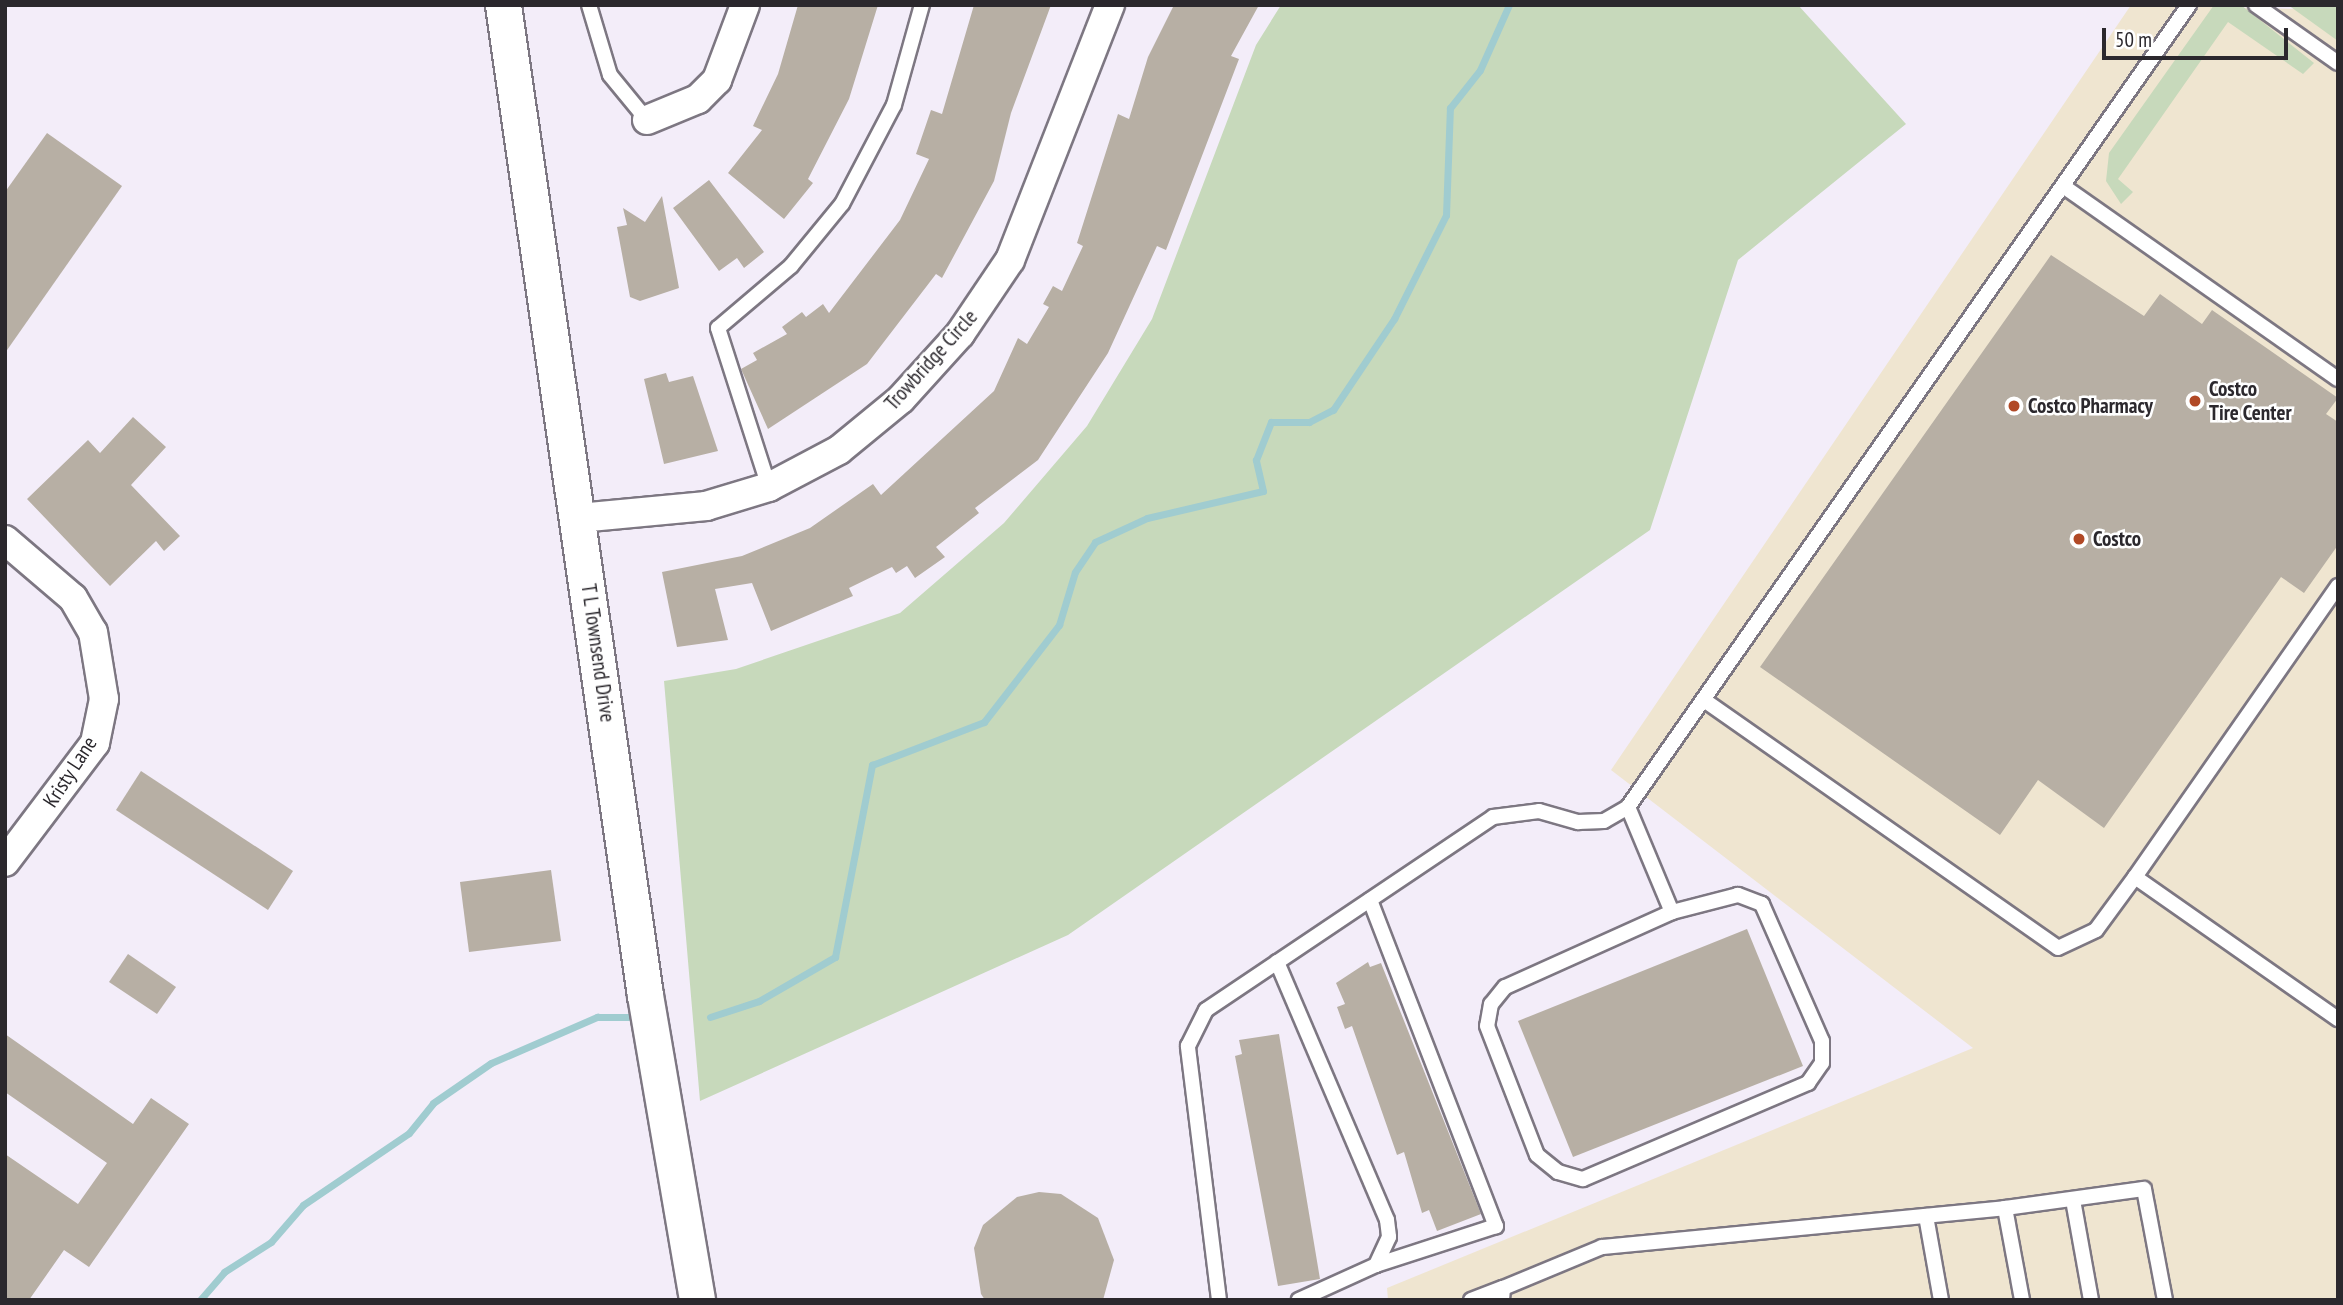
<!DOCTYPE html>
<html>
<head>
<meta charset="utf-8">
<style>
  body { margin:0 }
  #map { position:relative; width:2343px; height:1305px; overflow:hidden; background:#f3edf9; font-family:"PT Sans Narrow",sans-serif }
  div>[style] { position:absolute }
  .commercial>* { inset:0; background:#efe5d0 }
  .green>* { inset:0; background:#c7d9bb }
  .stream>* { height:7px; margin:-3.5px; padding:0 3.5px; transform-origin:3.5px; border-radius:3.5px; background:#a0ccd0 }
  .building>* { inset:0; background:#b7afa4 }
  .roads { filter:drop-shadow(2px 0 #7d7782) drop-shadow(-2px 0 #7d7782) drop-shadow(0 2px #7d7782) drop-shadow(0 -2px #7d7782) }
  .service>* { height:14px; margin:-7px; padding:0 7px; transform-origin:7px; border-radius:7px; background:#fff }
  .minor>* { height:28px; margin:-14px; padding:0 14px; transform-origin:14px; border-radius:14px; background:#fff }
  .tertiary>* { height:35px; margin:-17.5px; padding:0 17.5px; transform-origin:17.5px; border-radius:17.5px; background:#fff }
  .dots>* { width:19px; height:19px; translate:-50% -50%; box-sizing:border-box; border:4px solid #fff; border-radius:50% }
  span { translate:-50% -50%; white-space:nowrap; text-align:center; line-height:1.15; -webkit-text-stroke:5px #fff; paint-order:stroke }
  .street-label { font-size:21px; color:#2b282d }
  .poi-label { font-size:21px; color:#2b282d; font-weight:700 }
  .left { translate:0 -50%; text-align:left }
  .frame { position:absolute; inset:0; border:7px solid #2b282d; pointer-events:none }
  .scale { position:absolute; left:2102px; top:28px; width:186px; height:32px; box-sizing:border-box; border:4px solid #2b282d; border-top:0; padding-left:9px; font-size:21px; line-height:24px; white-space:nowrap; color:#2b282d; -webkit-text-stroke:5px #fff; paint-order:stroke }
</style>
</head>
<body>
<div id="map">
  <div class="commercial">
    <div style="clip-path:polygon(2131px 5px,2338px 10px,2338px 1300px,1388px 1300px,1387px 1288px,1973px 1048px,1611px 770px)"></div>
  </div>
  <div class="green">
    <div style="clip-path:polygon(1281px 5px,1798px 5px,1906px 124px,1738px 260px,1650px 530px,1068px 935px,700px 1101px,664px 681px,736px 669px,900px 613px,1004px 523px,1087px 426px,1152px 319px,1256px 45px)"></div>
    <div style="clip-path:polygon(2214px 5px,2241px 5px,2314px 63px,2303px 74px,2228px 22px,2118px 179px,2133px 192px,2121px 204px,2106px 181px,2109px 153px)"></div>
    <div style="clip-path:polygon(2288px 5px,2338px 5px,2338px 41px)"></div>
  </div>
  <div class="stream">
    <div style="left:710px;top:1017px;width:52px;rotate:-18.1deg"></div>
    <div style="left:759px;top:1001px;width:88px;rotate:-30.1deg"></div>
    <div style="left:835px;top:957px;width:196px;rotate:-79.1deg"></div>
    <div style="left:872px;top:765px;width:120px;rotate:-21deg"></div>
    <div style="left:984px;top:722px;width:123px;rotate:-52.3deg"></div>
    <div style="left:1059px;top:625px;width:55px;rotate:-73.2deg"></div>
    <div style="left:1075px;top:572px;width:36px;rotate:-56deg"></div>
    <div style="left:1095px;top:542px;width:57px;rotate:-24.8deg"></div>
    <div style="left:1147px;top:518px;width:119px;rotate:-13.1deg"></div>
    <div style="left:1263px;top:491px;width:32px;rotate:-103deg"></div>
    <div style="left:1256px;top:460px;width:41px;rotate:-68.5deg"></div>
    <div style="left:1271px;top:422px;width:38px"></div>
    <div style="left:1309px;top:422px;width:27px;rotate:-27deg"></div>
    <div style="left:1333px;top:410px;width:110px;rotate:-56.2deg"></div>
    <div style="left:1394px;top:319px;width:116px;rotate:-63.4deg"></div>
    <div style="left:1446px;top:215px;width:107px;rotate:-87.9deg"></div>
    <div style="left:1450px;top:108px;width:48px;rotate:-51.7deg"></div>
    <div style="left:1480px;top:70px;width:71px;rotate:-66deg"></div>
    <div style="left:200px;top:1300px;width:37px;rotate:-49deg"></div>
    <div style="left:224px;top:1272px;width:56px;rotate:-32.6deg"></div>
    <div style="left:271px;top:1242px;width:49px;rotate:-49.1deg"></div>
    <div style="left:303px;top:1205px;width:128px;rotate:-34.2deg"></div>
    <div style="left:409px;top:1133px;width:38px;rotate:-51deg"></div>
    <div style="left:433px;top:1103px;width:70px;rotate:-34.6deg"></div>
    <div style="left:491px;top:1063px;width:116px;rotate:-23.5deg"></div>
    <div style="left:597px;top:1017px;width:31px"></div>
  </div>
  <div class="building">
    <div style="clip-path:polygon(798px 5px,878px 5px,849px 99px,808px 179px,813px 183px,784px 219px,728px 173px,762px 130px,753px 126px,778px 74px)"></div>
    <div style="clip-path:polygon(974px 5px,1051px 5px,1011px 113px,994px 181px,942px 278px,936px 274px,867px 364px,768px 429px,741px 369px,757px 360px,753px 353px,787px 334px,782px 327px,802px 312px,806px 317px,823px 304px,829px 313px,900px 220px,929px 159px,916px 154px,931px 110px,942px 114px)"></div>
    <div style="clip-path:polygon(1174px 5px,1259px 5px,1231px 56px,1239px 59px,1166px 250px,1157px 246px,1108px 353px,1038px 460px,975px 508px,979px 513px,936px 547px,945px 557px,915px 578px,907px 566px,896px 573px,892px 567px,849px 588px,853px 596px,771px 631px,752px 583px,715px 589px,728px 640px,677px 647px,662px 572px,742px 556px,810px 528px,873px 484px,881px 495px,994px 391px,1018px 338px,1027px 344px,1049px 307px,1043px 304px,1053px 286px,1062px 291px,1083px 246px,1077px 243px,1118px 114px,1129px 119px,1148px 57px)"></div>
    <div style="clip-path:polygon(47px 133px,122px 186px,5px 353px,5px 192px)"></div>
    <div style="clip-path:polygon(709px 180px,764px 252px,744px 268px,737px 258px,719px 271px,673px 208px)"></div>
    <div style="clip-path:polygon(662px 196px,679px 288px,640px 301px,630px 297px,617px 227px,627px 225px,623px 208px,645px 222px)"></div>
    <div style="clip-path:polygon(2051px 255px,2144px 316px,2160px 294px,2202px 324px,2212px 310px,2338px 398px,2326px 414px,2338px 422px,2338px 545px,2304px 593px,2281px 577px,2104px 828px,2038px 780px,2000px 835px,1760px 667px)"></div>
    <div style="clip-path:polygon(666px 373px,669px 382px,693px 376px,718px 451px,664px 464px,644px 379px)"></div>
    <div style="clip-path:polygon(133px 417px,166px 447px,131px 485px,180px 536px,164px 551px,156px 541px,110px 586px,27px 499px,88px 440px,100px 453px)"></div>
    <div style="clip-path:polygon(141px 771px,293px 871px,268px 910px,116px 810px)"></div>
    <div style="clip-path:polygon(551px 870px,561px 941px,469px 952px,460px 882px)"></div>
    <div style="clip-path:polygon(1747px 929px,1803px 1066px,1573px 1157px,1518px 1021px)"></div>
    <div style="clip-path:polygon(128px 954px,176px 987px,157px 1014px,109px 982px)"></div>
    <div style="clip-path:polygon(1368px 962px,1370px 967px,1381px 963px,1481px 1214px,1437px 1231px,1429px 1210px,1422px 1213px,1404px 1152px,1397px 1155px,1352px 1026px,1345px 1029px,1337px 1007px,1345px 1004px,1336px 983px)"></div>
    <div style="clip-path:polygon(5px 1034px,133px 1124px,151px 1098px,189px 1124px,89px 1267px,64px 1250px,29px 1300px,5px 1300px,5px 1154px,78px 1204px,107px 1163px,5px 1092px)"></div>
    <div style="clip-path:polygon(1279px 1034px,1320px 1279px,1278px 1286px,1235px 1056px,1242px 1054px,1239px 1040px)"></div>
    <div style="clip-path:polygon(1039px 1192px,1061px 1194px,1098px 1218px,1114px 1260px,1103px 1300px,985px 1300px,981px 1294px,974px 1248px,983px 1225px,1017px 1197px)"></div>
  </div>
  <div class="roads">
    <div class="service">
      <div style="left:589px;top:5px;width:73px;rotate:73.3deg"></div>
      <div style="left:610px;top:75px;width:58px;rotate:50.6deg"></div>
      <div style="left:2256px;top:5px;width:100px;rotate:35.3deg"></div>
      <div style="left:2066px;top:188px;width:332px;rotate:35.1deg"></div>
      <div style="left:769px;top:487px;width:167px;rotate:-107.8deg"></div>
      <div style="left:718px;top:328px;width:96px;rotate:-40.3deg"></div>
      <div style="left:791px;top:266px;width:80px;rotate:-50.6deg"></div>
      <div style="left:842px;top:204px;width:112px;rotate:-62.3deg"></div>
      <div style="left:894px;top:105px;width:104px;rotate:-74.4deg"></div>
      <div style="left:1704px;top:700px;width:432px;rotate:35deg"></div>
      <div style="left:2058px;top:948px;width:42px;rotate:-25.3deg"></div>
      <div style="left:2096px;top:930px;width:66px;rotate:-53.7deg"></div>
      <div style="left:2135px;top:877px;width:248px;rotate:35deg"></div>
      <div style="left:1628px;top:807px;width:114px;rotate:67.3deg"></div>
      <div style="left:1672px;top:912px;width:183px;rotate:155.8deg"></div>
      <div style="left:1505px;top:987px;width:22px;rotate:129deg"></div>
      <div style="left:1491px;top:1004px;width:22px;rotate:100deg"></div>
      <div style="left:1487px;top:1026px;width:138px;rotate:68.8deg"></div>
      <div style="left:1537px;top:1155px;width:27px;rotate:39deg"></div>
      <div style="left:1558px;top:1172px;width:26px;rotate:16deg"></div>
      <div style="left:1583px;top:1179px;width:245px;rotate:-23.1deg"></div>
      <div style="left:1808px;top:1083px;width:24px;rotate:-55deg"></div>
      <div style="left:1822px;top:1063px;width:22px;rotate:-90deg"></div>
      <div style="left:1822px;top:1041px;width:150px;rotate:-113.7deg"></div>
      <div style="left:1762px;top:904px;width:26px;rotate:-159deg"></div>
      <div style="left:1738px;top:895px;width:68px;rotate:165.6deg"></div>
      <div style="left:2135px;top:877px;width:355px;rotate:-55.1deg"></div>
      <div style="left:1370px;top:900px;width:350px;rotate:68.9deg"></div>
      <div style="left:1496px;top:1226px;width:126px;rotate:162deg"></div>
      <div style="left:1277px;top:962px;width:280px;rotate:66.9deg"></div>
      <div style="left:1387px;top:1220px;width:17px;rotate:83deg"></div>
      <div style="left:1389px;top:1237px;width:31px;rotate:115deg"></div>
      <div style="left:1376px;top:1265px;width:85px;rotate:155.6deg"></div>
      <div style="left:2073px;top:1200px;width:102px;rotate:79.8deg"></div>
      <div style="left:2005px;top:1208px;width:140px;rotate:-7.8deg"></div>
      <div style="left:2144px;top:1189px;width:113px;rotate:79.3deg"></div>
      <div style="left:1926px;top:1216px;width:85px;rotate:79.9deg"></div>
      <div style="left:1219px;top:1300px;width:256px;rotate:-97deg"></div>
      <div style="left:1188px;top:1046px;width:40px;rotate:-63.4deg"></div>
      <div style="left:1206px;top:1010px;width:346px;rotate:-33.9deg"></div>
      <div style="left:1493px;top:817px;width:46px;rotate:-7.4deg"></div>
      <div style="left:1539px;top:811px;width:41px;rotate:15.8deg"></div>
      <div style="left:1578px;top:822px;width:26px;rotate:-2deg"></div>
      <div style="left:1604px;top:821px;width:28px;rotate:-30deg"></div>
      <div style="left:1628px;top:807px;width:979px;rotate:-55.03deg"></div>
      <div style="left:1471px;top:1300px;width:34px;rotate:-21deg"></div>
      <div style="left:1502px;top:1300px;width:12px;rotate:-85deg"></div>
      <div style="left:1503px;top:1288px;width:107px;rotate:-22.5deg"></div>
      <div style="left:1602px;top:1247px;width:405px;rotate:-5.5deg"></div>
      <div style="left:2005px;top:1208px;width:94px;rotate:79.5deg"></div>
    </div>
    <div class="minor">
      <div style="left:647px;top:120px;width:55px;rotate:-22.4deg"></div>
      <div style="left:698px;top:99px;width:27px;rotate:-45deg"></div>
      <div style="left:717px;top:80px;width:80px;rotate:-69.5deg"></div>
      <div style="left:579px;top:518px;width:128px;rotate:-5.4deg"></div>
      <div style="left:706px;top:506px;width:66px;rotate:-16.8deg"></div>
      <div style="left:769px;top:487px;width:79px;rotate:-27.9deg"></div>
      <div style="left:839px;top:450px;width:80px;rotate:-39.4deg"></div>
      <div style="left:901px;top:399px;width:88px;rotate:-47.8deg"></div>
      <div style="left:960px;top:334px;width:89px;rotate:-56deg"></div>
      <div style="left:1010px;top:260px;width:274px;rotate:-68.6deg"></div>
      <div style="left:5px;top:540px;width:89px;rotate:40.5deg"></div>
      <div style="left:73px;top:598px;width:39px;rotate:60deg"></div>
      <div style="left:93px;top:632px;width:68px;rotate:80.7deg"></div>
      <div style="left:104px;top:699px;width:45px;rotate:101.6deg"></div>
      <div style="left:95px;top:743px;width:149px;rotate:127.1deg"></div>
    </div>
    <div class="tertiary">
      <div style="left:503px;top:5px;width:1000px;rotate:81.84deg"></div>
      <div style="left:645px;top:995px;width:309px;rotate:80.3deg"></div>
    </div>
  </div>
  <div class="dots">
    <div style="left:2195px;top:401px;background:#b14926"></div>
    <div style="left:2014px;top:406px;background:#b14926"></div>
    <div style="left:2079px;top:539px;background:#b14926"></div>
  </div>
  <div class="street-label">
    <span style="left:931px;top:360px;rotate:-48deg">Trowbridge Circle</span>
    <span style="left:598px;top:653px;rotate:82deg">T L Townsend Drive</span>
    <span style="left:70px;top:772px;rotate:-57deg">Kristy Lane</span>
  </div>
  <div class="poi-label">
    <span class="left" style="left:2209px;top:401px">Costco<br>Tire Center</span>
    <span class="left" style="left:2028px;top:406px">Costco Pharmacy</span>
    <span class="left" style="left:2093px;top:539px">Costco</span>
  </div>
  <div class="frame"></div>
  <div class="scale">50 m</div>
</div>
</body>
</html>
